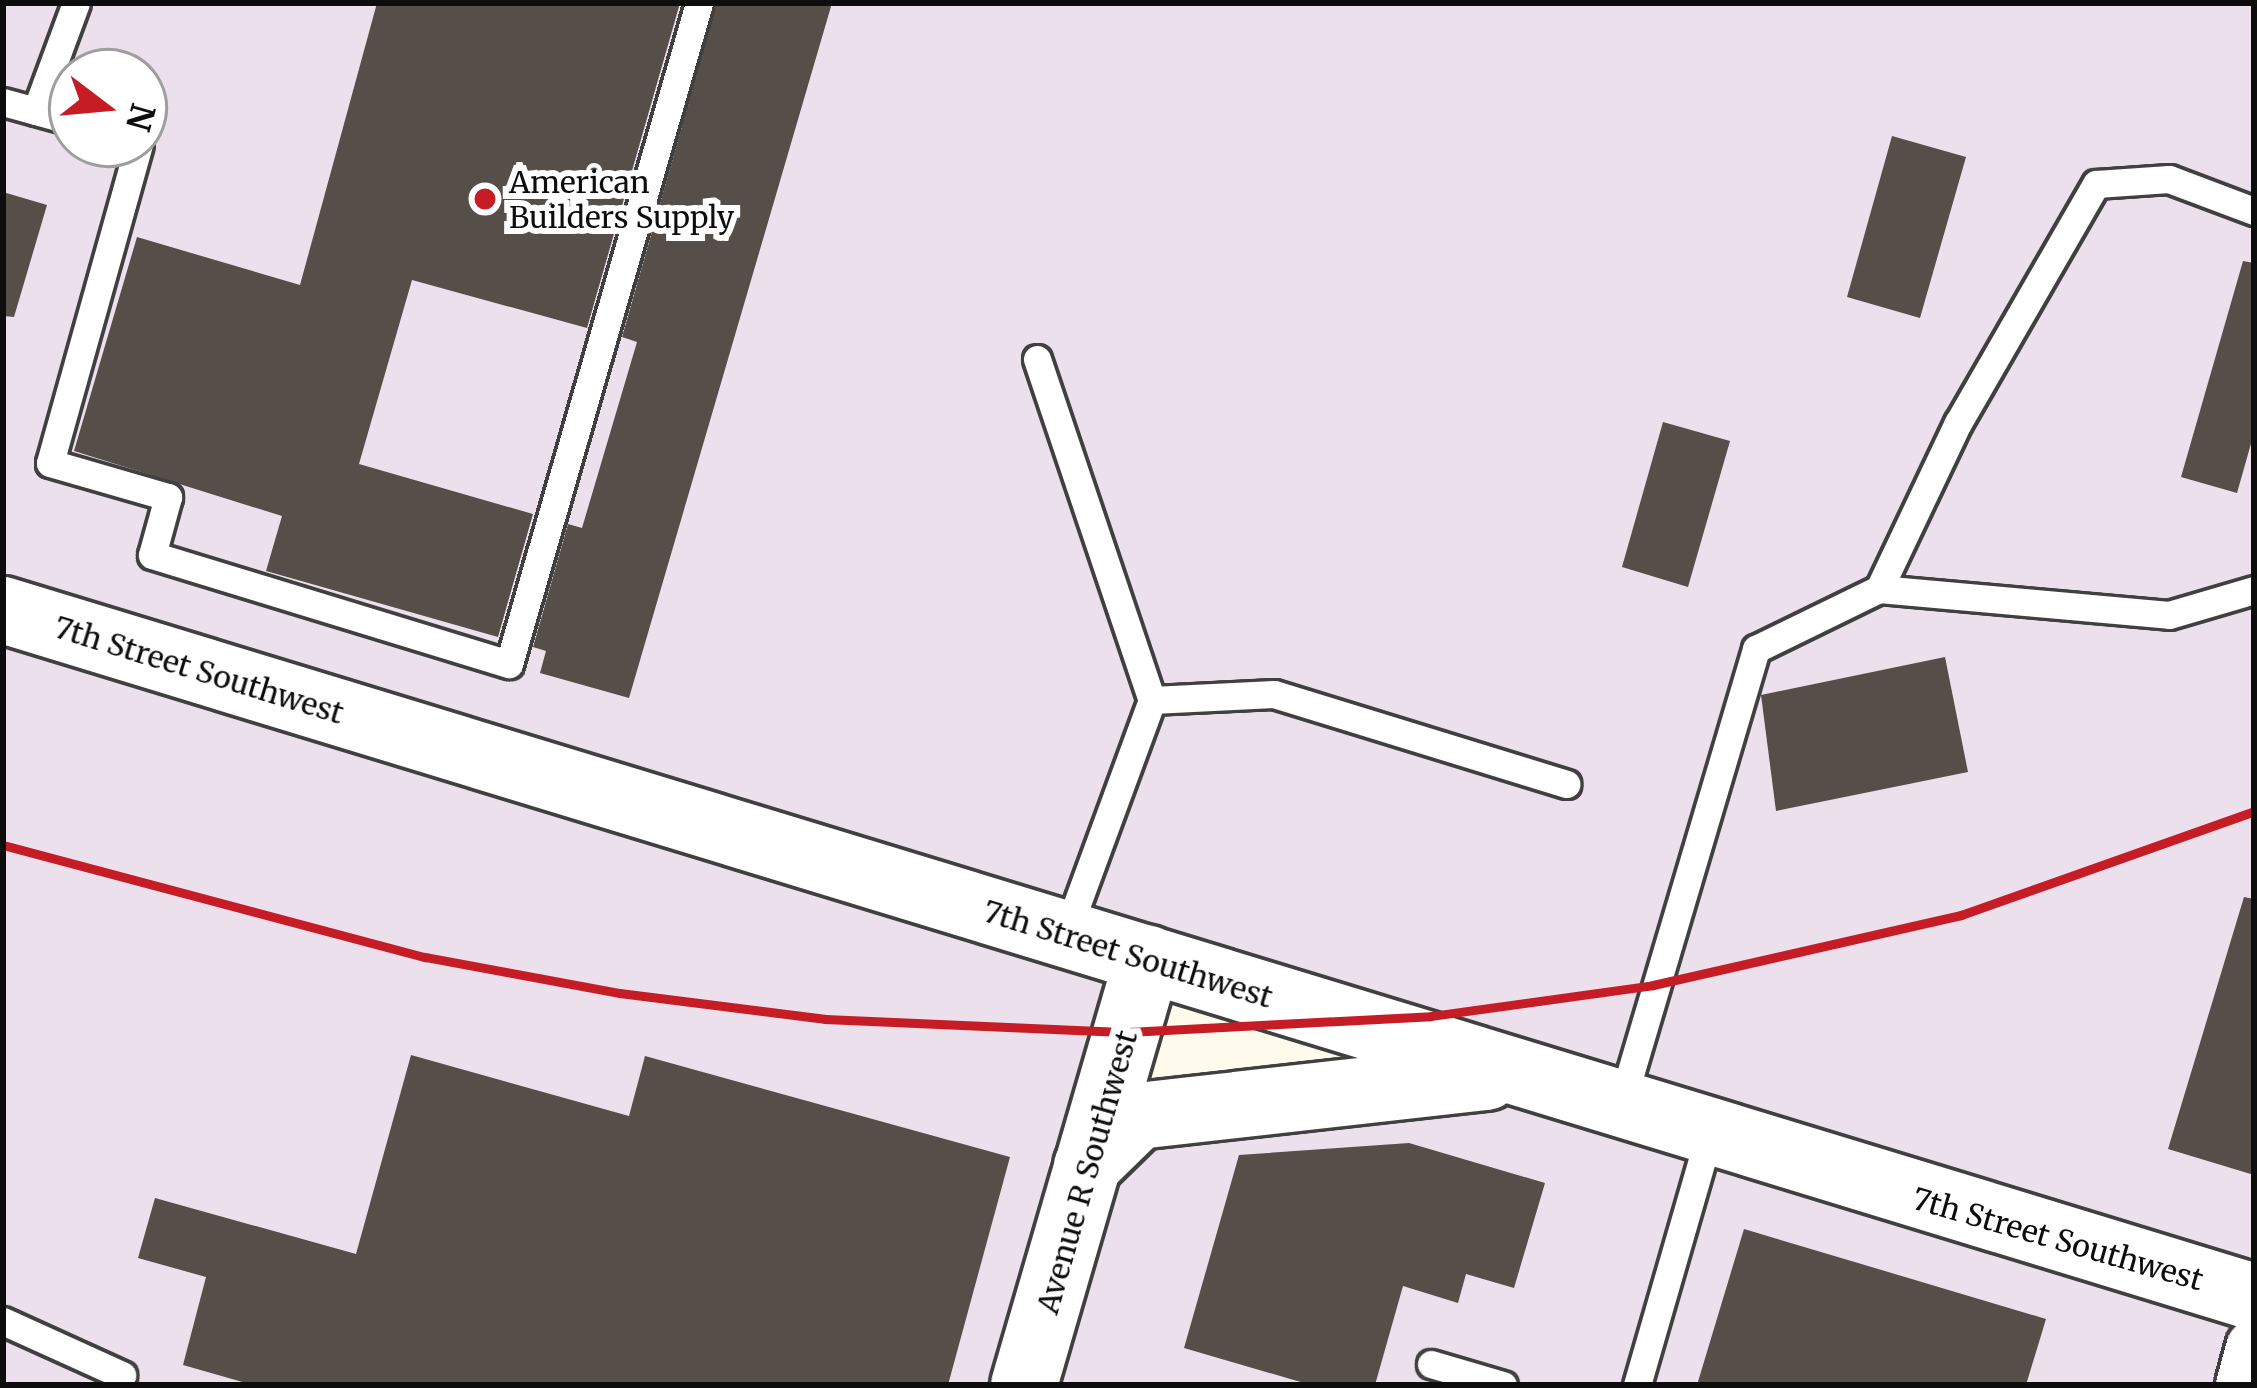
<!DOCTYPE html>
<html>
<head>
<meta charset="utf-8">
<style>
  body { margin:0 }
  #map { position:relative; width:2257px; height:1388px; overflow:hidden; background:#fffbec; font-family:Merriweather,serif }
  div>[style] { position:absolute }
  .industrial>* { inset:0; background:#ebe0ec }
  .building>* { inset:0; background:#564e48 }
  .roads { filter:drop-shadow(3px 0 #404040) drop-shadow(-3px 0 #404040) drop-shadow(0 3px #404040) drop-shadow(0 -3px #404040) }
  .service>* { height:27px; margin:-13.5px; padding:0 13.5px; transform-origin:13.5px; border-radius:13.5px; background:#fff }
  .minor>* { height:57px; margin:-28.5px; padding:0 28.5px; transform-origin:28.5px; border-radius:28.5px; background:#fff }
  .tertiary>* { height:66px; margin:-33px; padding:0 33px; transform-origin:33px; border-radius:33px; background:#fff }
  .rail>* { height:9px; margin:-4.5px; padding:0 4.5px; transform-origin:4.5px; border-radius:4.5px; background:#c51c26 }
  .dots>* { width:33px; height:33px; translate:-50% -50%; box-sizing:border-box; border:6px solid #fff; border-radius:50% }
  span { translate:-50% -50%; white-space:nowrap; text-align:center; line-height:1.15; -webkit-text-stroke:12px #fff; paint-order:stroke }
  .poi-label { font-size:30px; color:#0d0d0d }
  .left { translate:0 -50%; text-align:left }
  .street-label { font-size:30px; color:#0d0d0d }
  .frame { position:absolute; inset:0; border:6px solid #0d0d0d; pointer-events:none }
  .north { position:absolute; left:48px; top:48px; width:120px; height:120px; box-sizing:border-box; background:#fff; border:3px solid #9e9e9e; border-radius:50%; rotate:106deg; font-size:33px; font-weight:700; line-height:48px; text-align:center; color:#0d0d0d }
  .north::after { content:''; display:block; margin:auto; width:42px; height:54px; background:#c51c26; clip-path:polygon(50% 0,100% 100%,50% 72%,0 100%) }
</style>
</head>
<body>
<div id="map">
  <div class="industrial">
    <div style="clip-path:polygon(evenodd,3px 3px,2254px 3px,2254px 1270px,3px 585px,3px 3px,72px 72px,144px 72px,144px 144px,72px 144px,72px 72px)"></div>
    <div style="clip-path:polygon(3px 638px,1113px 975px,1048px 1166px,1056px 1173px,994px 1385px,3px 1385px)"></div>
    <div style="clip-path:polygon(1512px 1101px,2232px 1317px,2214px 1385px,1054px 1385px,1113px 1179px,1154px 1140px)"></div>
  </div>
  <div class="building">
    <div style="clip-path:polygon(377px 3px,680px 3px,587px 328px,412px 280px,359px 464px,533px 514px,498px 637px,266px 571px,282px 516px,74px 451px,137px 237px,300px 285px)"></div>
    <div style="clip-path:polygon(717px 3px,832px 3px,629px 698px,540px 673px,546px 651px,533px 647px,568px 524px,582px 528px,637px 342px,622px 337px)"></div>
    <div style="clip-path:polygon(1892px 136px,1966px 157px,1920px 318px,1847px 297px)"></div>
    <div style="clip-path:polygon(3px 192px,47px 205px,14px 317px,3px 316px)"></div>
    <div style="clip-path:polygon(2243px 261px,2254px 263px,2254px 433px,2237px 493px,2181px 477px)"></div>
    <div style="clip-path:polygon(1663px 422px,1730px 441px,1688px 587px,1622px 567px)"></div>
    <div style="clip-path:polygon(1945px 657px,1968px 772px,1776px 811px,1761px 695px)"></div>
    <div style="clip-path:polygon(2244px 897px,2254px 899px,2254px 1175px,2168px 1149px)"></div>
    <div style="clip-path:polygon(411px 1055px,629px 1116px,645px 1056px,1010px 1157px,948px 1385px,253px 1385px,183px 1365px,206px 1277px,138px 1258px,155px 1198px,356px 1254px)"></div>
    <div style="clip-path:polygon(1409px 1143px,1545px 1183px,1514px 1288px,1466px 1274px,1458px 1303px,1403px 1286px,1375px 1385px,1311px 1385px,1184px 1348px,1239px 1155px)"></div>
    <div style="clip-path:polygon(1744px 1229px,2046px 1319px,2026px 1385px,1697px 1385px)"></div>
  </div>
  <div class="roads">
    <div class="service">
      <div style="left:3px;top:102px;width:72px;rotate:15.4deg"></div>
      <div style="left:36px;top:111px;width:115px;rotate:-69.7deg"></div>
      <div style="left:139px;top:144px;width:331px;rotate:105.6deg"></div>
      <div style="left:50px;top:463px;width:123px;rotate:16.1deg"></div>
      <div style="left:168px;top:497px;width:60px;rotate:105.4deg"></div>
      <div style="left:152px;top:555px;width:373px;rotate:17deg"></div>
      <div style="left:509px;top:664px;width:688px;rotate:-73.96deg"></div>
      <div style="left:1037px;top:359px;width:360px;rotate:71.4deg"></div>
      <div style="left:1152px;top:700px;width:249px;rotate:110.2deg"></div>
      <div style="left:1879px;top:589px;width:184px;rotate:-64.6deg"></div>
      <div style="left:1958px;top:423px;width:276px;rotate:-60deg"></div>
      <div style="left:2096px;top:184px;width:73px;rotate:-3.9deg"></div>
      <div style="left:2169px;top:179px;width:91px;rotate:20.6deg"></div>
      <div style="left:1152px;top:700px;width:122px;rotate:-2.8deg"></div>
      <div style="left:1274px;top:694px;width:306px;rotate:17.1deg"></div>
      <div style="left:1621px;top:1105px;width:476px;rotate:-73.5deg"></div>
      <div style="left:1756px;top:649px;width:137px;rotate:-26deg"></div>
      <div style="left:1879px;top:589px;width:291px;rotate:5.1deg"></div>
      <div style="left:2169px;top:615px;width:89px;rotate:-16.4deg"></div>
      <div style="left:3px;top:1321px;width:131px;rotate:24.4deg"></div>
      <div style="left:1431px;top:1364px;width:75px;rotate:16.3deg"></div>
      <div style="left:1637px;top:1385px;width:259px;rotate:-73.9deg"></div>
    </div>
    <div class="minor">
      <div style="left:2244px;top:1385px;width:39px;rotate:-75deg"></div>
    </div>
    <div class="tertiary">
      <div style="left:3px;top:610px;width:2354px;rotate:16.97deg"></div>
      <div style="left:1087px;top:1166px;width:71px;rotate:-44.4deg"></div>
      <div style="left:1138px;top:1116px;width:351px;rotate:-6.4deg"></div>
      <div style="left:1024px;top:1385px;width:444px;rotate:-73.8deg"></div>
    </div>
  </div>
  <div class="rail">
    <div style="left:3px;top:845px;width:437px;rotate:14.9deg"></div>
    <div style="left:425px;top:957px;width:198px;rotate:10.5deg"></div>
    <div style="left:620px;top:993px;width:207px;rotate:7.2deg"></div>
    <div style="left:825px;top:1019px;width:303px;rotate:2.5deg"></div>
    <div style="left:1128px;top:1032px;width:303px;rotate:-3deg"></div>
    <div style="left:1431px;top:1016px;width:224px;rotate:-7.9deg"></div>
    <div style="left:1653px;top:985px;width:316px;rotate:-12.8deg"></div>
    <div style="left:1961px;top:915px;width:311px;rotate:-19.5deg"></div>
  </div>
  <div class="dots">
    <div style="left:485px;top:199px;background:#c51c26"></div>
  </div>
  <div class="poi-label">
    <span class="left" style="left:509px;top:199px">American<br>Builders Supply</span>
  </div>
  <div class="street-label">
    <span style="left:199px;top:670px;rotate:17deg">7th Street Southwest</span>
    <span style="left:1128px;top:954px;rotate:17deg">7th Street Southwest</span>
    <span style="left:1087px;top:1172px;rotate:-74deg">Avenue R Southwest</span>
    <span style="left:2058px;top:1239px;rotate:16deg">7th Street Southwest</span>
  </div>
  <div class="frame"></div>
  <div class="north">N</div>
</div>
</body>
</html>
